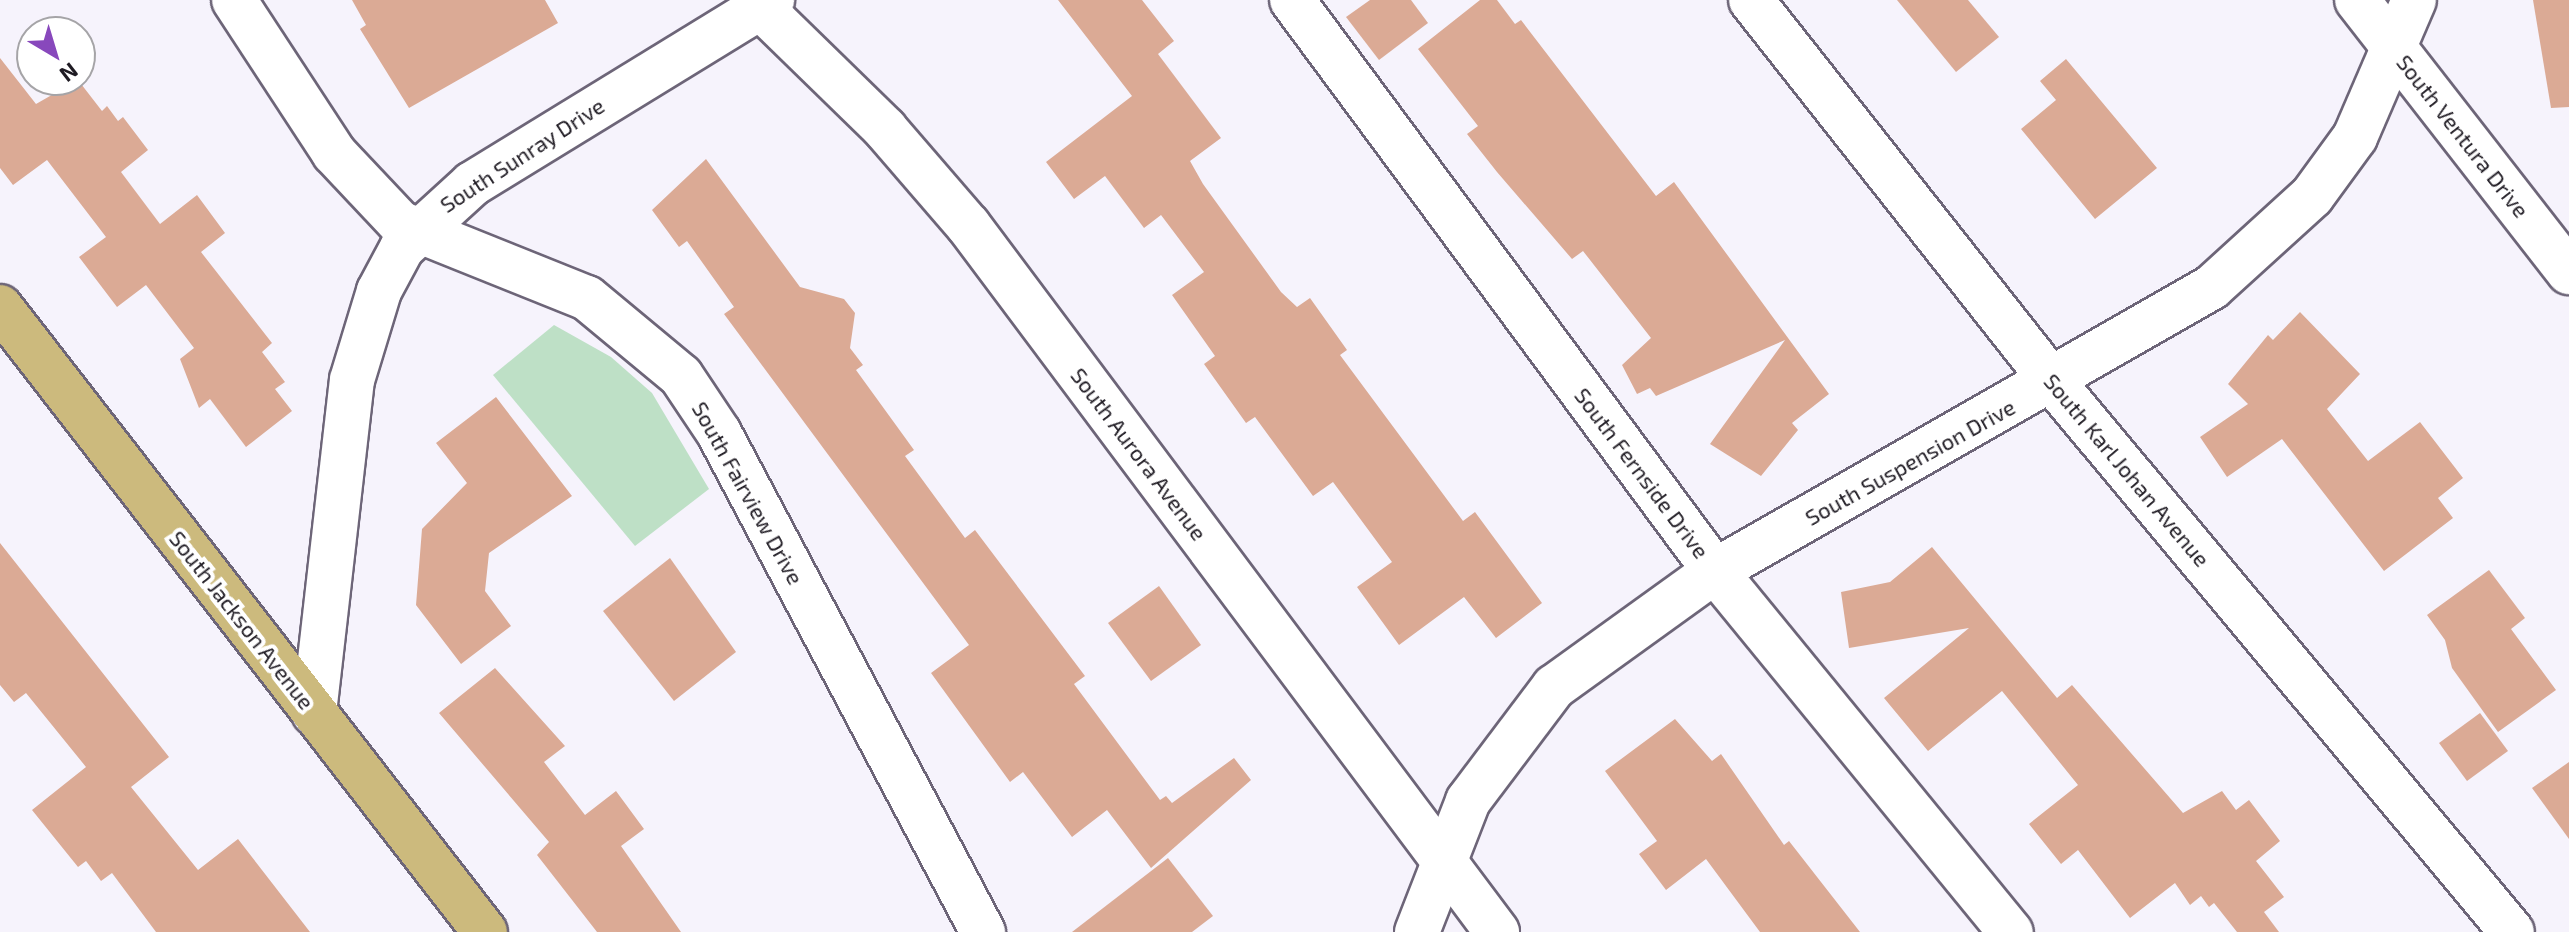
<!DOCTYPE html>
<html>
<head>
<meta charset="utf-8">
<style>
  body { margin:0 }
  #map { position:relative; width:2569px; height:932px; overflow:hidden; background:#f6f3fc; font-family:"Exo 2",sans-serif }
  div>[style] { position:absolute }
  .green>* { inset:0; background:#bee0c6 }
  .building>* { inset:0; background:#dbaa95 }
  .roads { filter:drop-shadow(2px 0 #6d6578) drop-shadow(-2px 0 #6d6578) drop-shadow(0 2px #6d6578) drop-shadow(0 -2px #6d6578) }
  .minor>* { height:44px; margin:-22px; padding:0 22px; transform-origin:22px; border-radius:22px; background:#fff }
  .major>* { height:44px; margin:-22px; padding:0 22px; transform-origin:22px; border-radius:22px; background:#ccba7d }
  span { translate:-50% -50%; white-space:nowrap; text-align:center; line-height:1.15; -webkit-text-stroke:8px #fff; paint-order:stroke }
  .street-label { font-size:22px; color:#1f1b23 }
  .north { position:absolute; left:16px; top:16px; width:80px; height:80px; box-sizing:border-box; background:#fff; border:2px solid #a5a4a7; border-radius:50%; rotate:142deg; font-size:22px; font-weight:700; line-height:32px; text-align:center; color:#1f1b23 }
  .north::after { content:''; display:block; margin:auto; width:28px; height:36px; background:#8848bc; clip-path:polygon(50% 0,100% 100%,50% 72%,0 100%) }
</style>
</head>
<body>
<div id="map">
  <div class="green">
    <div style="clip-path:polygon(554px 325px,611px 357px,652px 393px,709px 489px,635px 546px,493px 375px)"></div>
  </div>
  <div class="building">
    <div style="clip-path:polygon(352px 0,545px 0,558px 23px,409px 108px,360px 29px,366px 25px)"></div>
    <div style="clip-path:polygon(1058px 0,1142px 0,1174px 41px,1158px 54px,1221px 138px,1190px 161px,1203px 184px,1281px 292px,1297px 307px,1310px 298px,1347px 350px,1340px 355px,1463px 521px,1475px 512px,1542px 603px,1496px 638px,1464px 597px,1399px 645px,1357px 587px,1392px 562px,1333px 482px,1313px 496px,1255px 417px,1246px 423px,1204px 364px,1215px 356px,1172px 295px,1204px 272px,1161px 215px,1144px 228px,1105px 176px,1074px 199px,1046px 162px,1132px 96px)"></div>
    <div style="clip-path:polygon(1370px 0,1411px 0,1428px 23px,1379px 60px,1346px 17px)"></div>
    <div style="clip-path:polygon(1480px 0,1497px 0,1515px 24px,1521px 20px,1656px 196px,1674px 182px,1829px 394px,1792px 423px,1798px 430px,1761px 476px,1710px 444px,1785px 340px,1656px 396px,1650px 388px,1637px 394px,1622px 365px,1651px 338px,1583px 251px,1572px 259px,1497px 172px,1467px 134px,1478px 126px,1418px 49px)"></div>
    <div style="clip-path:polygon(1897px 0,1968px 0,1999px 37px,1956px 72px)"></div>
    <div style="clip-path:polygon(2533px 0,2569px 0,2569px 107px,2551px 108px)"></div>
    <div style="clip-path:polygon(0 58px,36px 104px,78px 80px,102px 111px,107px 106px,118px 121px,123px 117px,148px 150px,121px 172px,160px 224px,197px 195px,225px 233px,201px 252px,272px 343px,262px 352px,285px 382px,275px 389px,292px 411px,246px 447px,210px 399px,199px 408px,180px 359px,194px 348px,146px 285px,117px 307px,79px 257px,106px 237px,47px 160px,13px 185px,0 168px)"></div>
    <div style="clip-path:polygon(2066px 59px,2157px 168px,2095px 219px,2021px 129px,2056px 100px,2040px 81px)"></div>
    <div style="clip-path:polygon(706px 159px,800px 287px,844px 299px,855px 313px,850px 348px,863px 365px,856px 370px,914px 450px,905px 456px,965px 538px,975px 530px,1085px 676px,1074px 684px,1160px 800px,1166px 796px,1172px 803px,1234px 758px,1251px 780px,1151px 868px,1107px 810px,1072px 837px,1023px 772px,1010px 782px,931px 673px,969px 645px,724px 314px,734px 307px,687px 241px,679px 247px,652px 210px)"></div>
    <div style="clip-path:polygon(2300px 312px,2360px 374px,2327px 409px,2368px 461px,2420px 422px,2463px 478px,2438px 498px,2453px 518px,2384px 571px,2282px 439px,2227px 477px,2200px 437px,2248px 404px,2228px 384px,2268px 335px,2273px 340px)"></div>
    <div style="clip-path:polygon(496px 397px,572px 496px,489px 553px,485px 591px,511px 626px,461px 664px,416px 605px,422px 529px,467px 483px,436px 443px)"></div>
    <div style="clip-path:polygon(0 543px,169px 757px,131px 787px,198px 870px,238px 839px,310px 932px,156px 932px,112px 873px,101px 881px,86px 861px,78px 867px,32px 810px,86px 767px,26px 693px,14px 702px,0 685px)"></div>
    <div style="clip-path:polygon(1932px 547px,2057px 698px,2072px 685px,2183px 813px,2222px 791px,2236px 810px,2249px 800px,2280px 841px,2256px 861px,2284px 897px,2264px 912px,2279px 932px,2237px 932px,2214px 903px,2209px 907px,2201px 896px,2190px 905px,2175px 883px,2130px 918px,2078px 850px,2061px 864px,2029px 824px,2078px 785px,2002px 691px,1928px 751px,1884px 698px,1969px 628px,1849px 648px,1841px 592px,1890px 582px)"></div>
    <div style="clip-path:polygon(670px 558px,736px 652px,674px 701px,603px 611px)"></div>
    <div style="clip-path:polygon(2489px 570px,2525px 618px,2511px 629px,2556px 690px,2498px 732px,2452px 668px,2445px 640px,2427px 615px)"></div>
    <div style="clip-path:polygon(1159px 586px,1201px 645px,1151px 681px,1108px 623px)"></div>
    <div style="clip-path:polygon(495px 668px,565px 746px,544px 762px,585px 815px,616px 791px,644px 829px,621px 846px,681px 932px,597px 932px,537px 855px,549px 842px,439px 713px)"></div>
    <div style="clip-path:polygon(2480px 713px,2508px 751px,2467px 781px,2439px 743px)"></div>
    <div style="clip-path:polygon(1675px 719px,1712px 761px,1721px 754px,1784px 845px,1789px 841px,1860px 932px,1760px 932px,1706px 859px,1666px 890px,1639px 854px,1657px 841px,1605px 771px)"></div>
    <div style="clip-path:polygon(2569px 762px,2569px 839px,2532px 788px)"></div>
    <div style="clip-path:polygon(1168px 858px,1213px 916px,1192px 932px,1072px 932px)"></div>
  </div>
  <div class="roads">
    <div class="minor">
      <div style="left:234px;top:0;width:183px;rotate:56.8deg"></div>
      <div style="left:334px;top:153px;width:96px;rotate:46.7deg"></div>
      <div style="left:400px;top:223px;width:201px;rotate:21.9deg"></div>
      <div style="left:587px;top:298px;width:122px;rotate:39.7deg"></div>
      <div style="left:681px;top:376px;width:69px;rotate:56.3deg"></div>
      <div style="left:719px;top:433px;width:565px;rotate:62.12deg"></div>
      <div style="left:753px;top:0;width:185px;rotate:44.3deg"></div>
      <div style="left:885px;top:129px;width:127px;rotate:49.2deg"></div>
      <div style="left:968px;top:225px;width:883px;rotate:53.19deg"></div>
      <div style="left:1292px;top:0;width:711px;rotate:53.47deg"></div>
      <div style="left:1715px;top:571px;width:467px;rotate:50.7deg"></div>
      <div style="left:1751px;top:0;width:487px;rotate:51.7deg"></div>
      <div style="left:2053px;top:382px;width:716px;rotate:50.15deg"></div>
      <div style="left:2357px;top:0;width:345px;rotate:52.1deg"></div>
      <div style="left:314px;top:713px;width:335px;rotate:-83.5deg"></div>
      <div style="left:352px;top:380px;width:93px;rotate:-73.1deg"></div>
      <div style="left:379px;top:291px;width:49px;rotate:-61.9deg"></div>
      <div style="left:402px;top:248px;width:95px;rotate:-42.4deg"></div>
      <div style="left:472px;top:184px;width:352px;rotate:-31.5deg"></div>
      <div style="left:1417px;top:932px;width:141px;rotate:-68.7deg"></div>
      <div style="left:1468px;top:801px;width:143px;rotate:-53deg"></div>
      <div style="left:1554px;top:687px;width:198px;rotate:-35.8deg"></div>
      <div style="left:1715px;top:571px;width:572px;rotate:-29.74deg"></div>
      <div style="left:2212px;top:287px;width:135px;rotate:-42.3deg"></div>
      <div style="left:2312px;top:196px;width:73px;rotate:-53.9deg"></div>
      <div style="left:2355px;top:137px;width:149px;rotate:-66.7deg"></div>
    </div>
    <div class="major">
      <div style="left:0;top:307px;width:791px;rotate:52.19deg"></div>
    </div>
  </div>
  <div class="street-label">
    <span style="left:2463px;top:136px;rotate:52deg">South Ventura Drive</span>
    <span style="left:522px;top:155px;rotate:-33deg">South Sunray Drive</span>
    <span style="left:1139px;top:454px;rotate:53deg">South Aurora Avenue</span>
    <span style="left:1910px;top:462px;rotate:-29deg">South Suspension Drive</span>
    <span style="left:2127px;top:470px;rotate:50deg">South Karl Johan Avenue</span>
    <span style="left:1642px;top:473px;rotate:53deg">South Fernside Drive</span>
    <span style="left:748px;top:493px;rotate:61deg">South Fairview Drive</span>
    <span style="left:242px;top:620px;rotate:52deg">South Jackson Avenue</span>
  </div>
  <div class="north">N</div>
</div>
</body>
</html>
